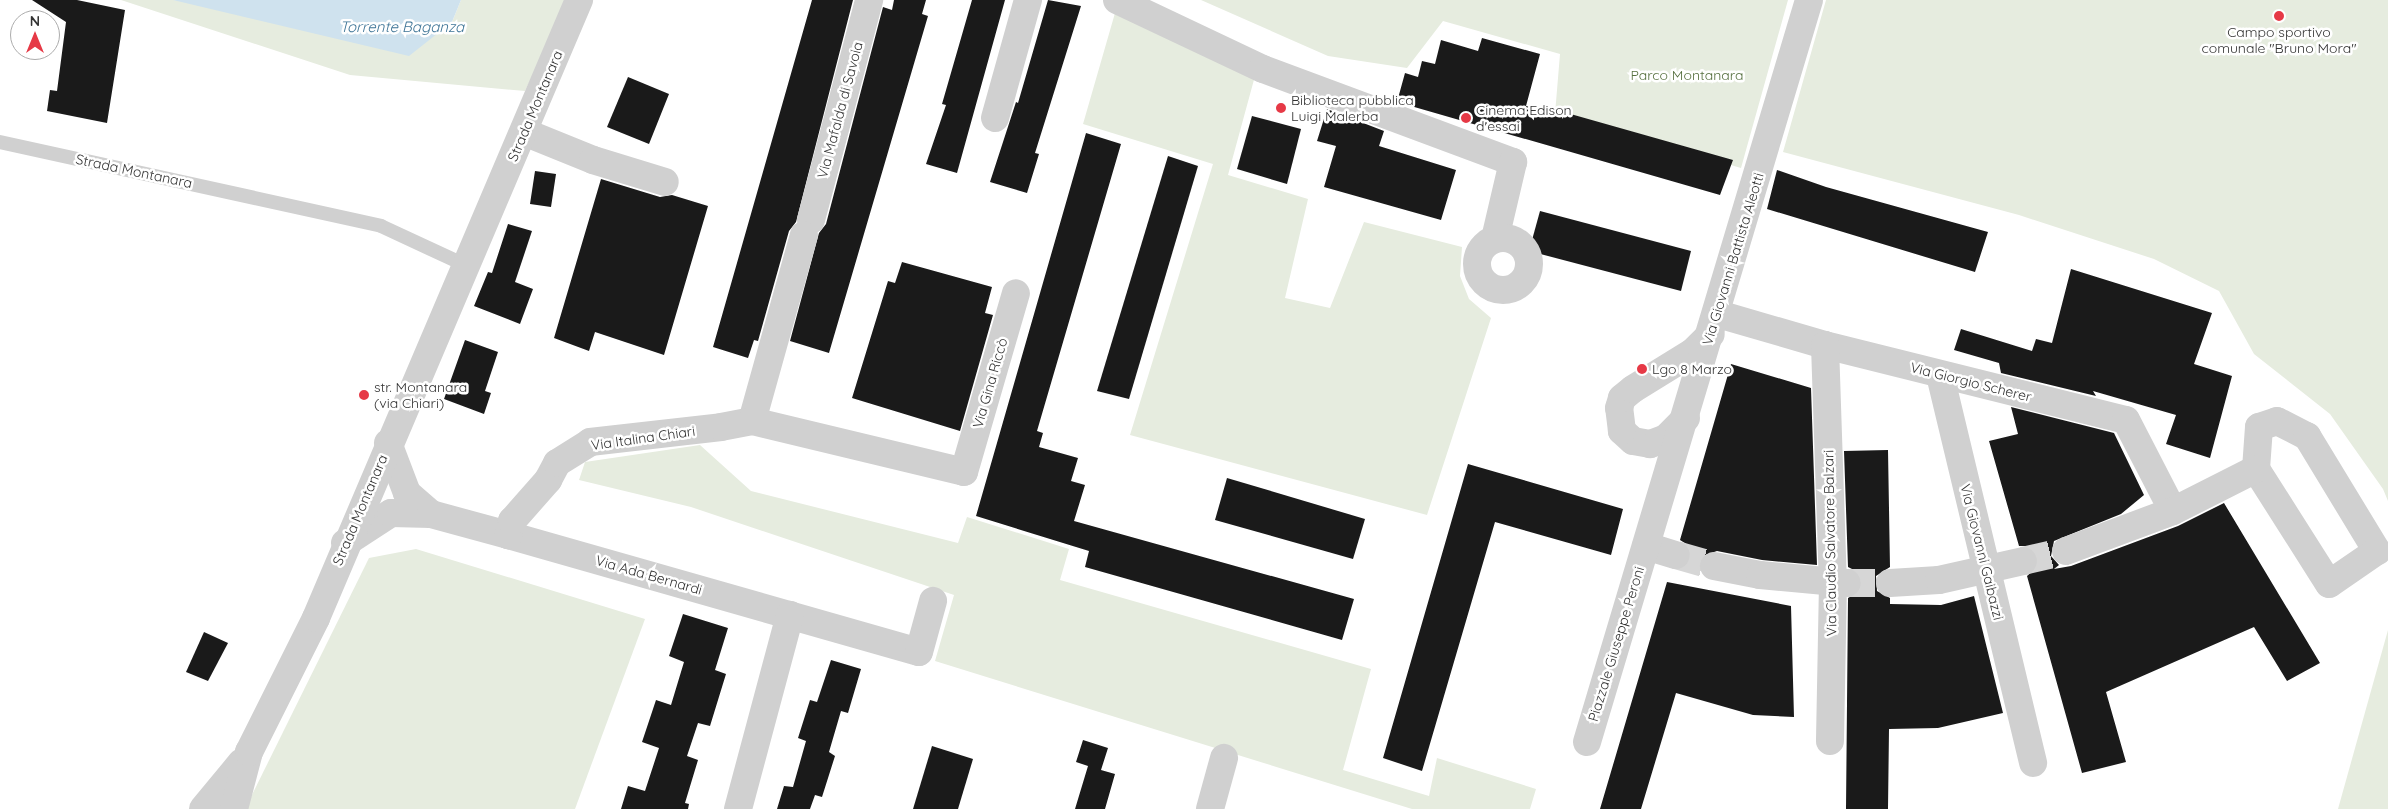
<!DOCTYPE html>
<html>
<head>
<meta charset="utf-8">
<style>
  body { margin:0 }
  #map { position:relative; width:2388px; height:809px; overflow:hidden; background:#fff; font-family:Quicksand,sans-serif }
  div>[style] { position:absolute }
  .green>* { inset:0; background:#e6ecdf }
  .water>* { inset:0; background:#cfe2ee }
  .building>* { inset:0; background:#1a1a1a }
  .minor-tunnel>* { height:28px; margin-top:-14px; transform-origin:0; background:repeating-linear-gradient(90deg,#d6d6d6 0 28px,transparent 0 42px) }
  .service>* { height:14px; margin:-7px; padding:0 7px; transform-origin:7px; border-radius:7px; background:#d0d0d0 }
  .minor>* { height:28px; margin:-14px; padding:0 14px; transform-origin:14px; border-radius:14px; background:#d0d0d0 }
  .minor>.ring { margin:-14px; padding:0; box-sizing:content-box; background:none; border:28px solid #d0d0d0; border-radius:50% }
  .tertiary>* { height:28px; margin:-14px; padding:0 14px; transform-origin:14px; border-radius:14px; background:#d0d0d0 }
  .dots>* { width:14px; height:14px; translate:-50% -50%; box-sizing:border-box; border:2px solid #fff; border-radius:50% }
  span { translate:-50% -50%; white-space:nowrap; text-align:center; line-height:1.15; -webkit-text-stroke:5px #fff; paint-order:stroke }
  .poi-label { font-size:14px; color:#333 }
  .left { translate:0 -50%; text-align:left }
  .park-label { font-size:14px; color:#56703f }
  .street-label { font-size:14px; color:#333 }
  .water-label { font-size:15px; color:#3f7597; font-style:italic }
  .north { position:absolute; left:10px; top:10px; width:50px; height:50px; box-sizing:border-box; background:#fff; border:1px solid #adadad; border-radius:50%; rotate:0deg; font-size:14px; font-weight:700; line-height:20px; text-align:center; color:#333 }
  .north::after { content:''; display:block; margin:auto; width:18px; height:22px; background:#e63946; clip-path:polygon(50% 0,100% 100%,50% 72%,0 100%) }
</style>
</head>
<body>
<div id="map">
  <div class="green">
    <div style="clip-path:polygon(121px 0,173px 0,452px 22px,461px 0,568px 0,525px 91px,350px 75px)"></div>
    <div style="clip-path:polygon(1201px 0,1788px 0,1741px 168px,1555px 114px,1560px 54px,1443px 21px,1407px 68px,1328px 56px)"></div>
    <div style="clip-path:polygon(1826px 0,2388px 0,2388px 501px,2383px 489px,2330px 414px,2254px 354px,2219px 291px,2154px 259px,2019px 215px,1783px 152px)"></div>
    <div style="clip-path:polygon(1115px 13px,1255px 76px,1228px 175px,1308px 199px,1285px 298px,1330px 308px,1364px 222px,1462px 247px,1460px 276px,1469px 299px,1491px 318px,1427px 515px,1130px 435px,1213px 164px,1083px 124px)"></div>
    <div style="clip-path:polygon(700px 445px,751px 491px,958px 543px,967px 517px,1069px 549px,1060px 580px,1371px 669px,1343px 770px,1429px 796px,1437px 758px,1536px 789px,1530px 809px,1412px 809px,935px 661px,954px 595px,691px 507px,579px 480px,585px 462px)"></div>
    <div style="clip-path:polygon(416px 549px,645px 619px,575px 809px,245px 809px,369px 558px)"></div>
    <div style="clip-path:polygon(2388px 630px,2388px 809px,2338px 809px)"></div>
  </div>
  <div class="water">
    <div style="clip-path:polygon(173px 0,461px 0,452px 22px,409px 56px)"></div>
  </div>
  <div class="building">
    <div style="clip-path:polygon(32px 0,77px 0,125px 10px,107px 123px,47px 111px,50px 90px,57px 91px,66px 22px)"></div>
    <div style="clip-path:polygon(812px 0,853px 0,796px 222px,789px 231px,758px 341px,754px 340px,748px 358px,713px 347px)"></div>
    <div style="clip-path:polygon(894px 0,926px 0,922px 14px,928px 16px,829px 353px,790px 341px,819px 233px,826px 224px,883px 7px,892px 10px)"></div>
    <div style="clip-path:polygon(972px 0,1005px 0,957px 173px,926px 164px,946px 105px,942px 104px)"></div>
    <div style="clip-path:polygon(1048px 0,1081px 6px,1035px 153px,1039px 154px,1027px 193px,990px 182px,1016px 102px,1018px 103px)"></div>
    <div style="clip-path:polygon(1482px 38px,1540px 54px,1526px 106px,1567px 116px,1567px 113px,1733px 160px,1720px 195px,1397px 102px,1405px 73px,1418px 77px,1422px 61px,1435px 64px,1441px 40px,1478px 51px)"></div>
    <div style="clip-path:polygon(628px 77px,669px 94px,649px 144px,607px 127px)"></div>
    <div style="clip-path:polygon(1327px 109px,1384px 131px,1379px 146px,1456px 170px,1441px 220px,1324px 187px,1336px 146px,1317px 141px)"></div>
    <div style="clip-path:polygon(1252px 116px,1301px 129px,1287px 184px,1237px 169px)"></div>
    <div style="clip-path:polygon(1086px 133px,1121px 144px,1037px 431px,1043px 433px,1039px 447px,1078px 458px,1071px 481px,1085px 485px,1074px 521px,1354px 599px,1342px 640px,1085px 567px,1089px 551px,976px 516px)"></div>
    <div style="clip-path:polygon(1168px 156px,1198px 166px,1129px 399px,1097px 391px)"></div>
    <div style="clip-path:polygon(1777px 170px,1826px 187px,1988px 232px,1975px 272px,1767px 209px)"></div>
    <div style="clip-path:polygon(535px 171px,556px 174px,551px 207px,530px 204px)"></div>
    <div style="clip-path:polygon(601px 179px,660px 197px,672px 195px,708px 206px,664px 355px,595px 332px,589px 351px,554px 338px)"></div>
    <div style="clip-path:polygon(1540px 211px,1691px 251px,1681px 291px,1529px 251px)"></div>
    <div style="clip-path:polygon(508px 224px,532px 231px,515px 282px,533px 289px,520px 324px,474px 306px,488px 272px,492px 273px)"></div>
    <div style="clip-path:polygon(902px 262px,992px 287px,985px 313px,993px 315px,960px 431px,852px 398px,888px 281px,895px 283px)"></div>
    <div style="clip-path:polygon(2071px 269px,2212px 313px,2194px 364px,2232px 376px,2210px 458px,2166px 444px,2176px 415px,2093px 391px,2096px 396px,2001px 373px,1999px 363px,1954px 350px,1961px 329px,2032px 351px,2036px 339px,2052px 343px)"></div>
    <div style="clip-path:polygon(465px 340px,498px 352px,485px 391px,491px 393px,484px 414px,444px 399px)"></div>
    <div style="clip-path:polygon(1731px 364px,1811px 388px,1817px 565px,1762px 560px,1717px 551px,1702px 556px,1691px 555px,1688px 545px,1680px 540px)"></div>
    <div style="clip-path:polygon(2011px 407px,2114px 433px,2144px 495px,2121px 514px,2054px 541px,2051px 556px,2059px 565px,2054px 569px,2071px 566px,2178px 526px,2224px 503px,2320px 663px,2287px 681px,2254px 627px,2106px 692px,2126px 762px,2082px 773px,2027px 576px,2038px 566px,2038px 557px,2028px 546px,2019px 546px,1989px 441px,2018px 434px)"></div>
    <div style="clip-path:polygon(1888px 450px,1890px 567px,1876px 576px,1877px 591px,1890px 598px,1890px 604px,1941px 605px,1974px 596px,2003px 713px,1938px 728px,1889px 729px,1888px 809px,1846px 809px,1848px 598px,1859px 592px,1863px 584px,1856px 571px,1848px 567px,1844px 451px)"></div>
    <div style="clip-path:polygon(1468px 464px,1623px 509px,1611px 555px,1495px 522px,1422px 771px,1383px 758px)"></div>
    <div style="clip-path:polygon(1227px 478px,1365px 519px,1353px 559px,1215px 520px)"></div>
    <div style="clip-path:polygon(1667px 582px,1791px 606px,1794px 717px,1753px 715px,1676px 693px,1641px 809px,1600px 809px)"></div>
    <div style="clip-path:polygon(683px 614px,728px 628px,715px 670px,726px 674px,710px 726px,698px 723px,687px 756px,698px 760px,685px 803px,689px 804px,688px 809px,621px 809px,628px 786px,645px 791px,659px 748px,642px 742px,656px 700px,671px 705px,684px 662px,669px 656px)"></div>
    <div style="clip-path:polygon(204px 632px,228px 643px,208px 681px,186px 672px)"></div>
    <div style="clip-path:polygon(831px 660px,861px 669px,848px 713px,841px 711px,829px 752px,835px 756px,822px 797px,815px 795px,810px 809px,777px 809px,784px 786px,793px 787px,806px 741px,798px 738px,810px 700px,817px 702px)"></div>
    <div style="clip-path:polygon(1083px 740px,1108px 748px,1101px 770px,1094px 768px,1115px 774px,1105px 809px,1075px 809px,1088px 766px,1076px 762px)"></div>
    <div style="clip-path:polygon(932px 746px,973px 759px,958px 809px,913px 809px)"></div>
  </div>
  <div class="minor-tunnel">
    <div style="left:1676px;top:555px;width:40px;rotate:16deg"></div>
    <div style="left:2023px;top:561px;width:44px;rotate:-13.1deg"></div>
    <div style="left:1847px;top:583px;width:43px"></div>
  </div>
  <div class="service">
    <div style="left:0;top:142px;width:390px;rotate:12.4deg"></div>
    <div style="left:381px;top:226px;width:95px;rotate:24.9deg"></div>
  </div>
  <div class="minor">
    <div style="left:1117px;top:0;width:161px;rotate:25.3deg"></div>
    <div style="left:1263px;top:69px;width:267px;rotate:20.4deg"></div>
    <div style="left:1513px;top:162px;width:79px;rotate:103.2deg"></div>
    <div style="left:995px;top:118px;width:123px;rotate:-74.4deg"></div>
    <div style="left:524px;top:132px;width:74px;rotate:22.1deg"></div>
    <div style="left:593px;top:160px;width:75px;rotate:17deg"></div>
    <div style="left:811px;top:220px;width:228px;rotate:-75.2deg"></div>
    <div class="ring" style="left:1477px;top:238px;width:24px;height:24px"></div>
    <div style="left:1718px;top:314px;width:111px;rotate:16.2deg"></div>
    <div style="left:1825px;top:345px;width:310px;rotate:14deg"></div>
    <div style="left:2126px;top:420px;width:102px;rotate:62.7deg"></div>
    <div style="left:1825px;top:345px;width:238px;rotate:88.1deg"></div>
    <div style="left:1833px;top:583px;width:158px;rotate:91.1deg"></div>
    <div style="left:1940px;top:375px;width:399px;rotate:76.5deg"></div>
    <div style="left:1686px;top:418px;width:28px;rotate:135deg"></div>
    <div style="left:1666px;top:438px;width:17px;rotate:159deg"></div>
    <div style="left:1650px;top:444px;width:17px;rotate:-170deg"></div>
    <div style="left:1633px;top:441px;width:15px;rotate:-138deg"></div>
    <div style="left:1622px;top:431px;width:23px;rotate:-97deg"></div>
    <div style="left:1619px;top:408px;width:10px;rotate:-73deg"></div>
    <div style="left:1622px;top:398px;width:14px;rotate:-39deg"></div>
    <div style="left:1633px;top:389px;width:70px;rotate:-31.7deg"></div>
    <div style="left:1693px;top:352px;width:25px;rotate:-45deg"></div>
    <div style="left:752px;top:421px;width:193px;rotate:-74.4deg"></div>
    <div style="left:2277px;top:421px;width:34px;rotate:27deg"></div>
    <div style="left:2307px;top:436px;width:135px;rotate:58.7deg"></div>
    <div style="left:2377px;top:551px;width:58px;rotate:145.5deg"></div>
    <div style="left:2329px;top:584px;width:136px;rotate:-122.4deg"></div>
    <div style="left:2256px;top:469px;width:42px;rotate:-85.9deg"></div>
    <div style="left:2259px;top:427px;width:19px;rotate:-18deg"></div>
    <div style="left:388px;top:443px;width:53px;rotate:69.2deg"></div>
    <div style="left:407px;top:493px;width:32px;rotate:41deg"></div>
    <div style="left:508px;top:535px;width:427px;rotate:15.9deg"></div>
    <div style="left:919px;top:652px;width:53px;rotate:-74.6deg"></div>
    <div style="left:345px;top:543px;width:55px;rotate:-33.1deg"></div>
    <div style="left:391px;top:513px;width:40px;rotate:1.4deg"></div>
    <div style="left:431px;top:514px;width:80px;rotate:15.3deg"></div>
    <div style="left:508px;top:535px;width:15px;rotate:-74deg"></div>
    <div style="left:512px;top:521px;width:55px;rotate:-48.7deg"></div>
    <div style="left:548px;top:480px;width:19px;rotate:-62deg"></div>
    <div style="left:557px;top:463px;width:39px;rotate:-32deg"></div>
    <div style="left:590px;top:442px;width:132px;rotate:-6.5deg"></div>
    <div style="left:721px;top:427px;width:32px;rotate:-11deg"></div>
    <div style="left:752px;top:421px;width:218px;rotate:13.5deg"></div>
    <div style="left:964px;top:472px;width:186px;rotate:-73.8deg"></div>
    <div style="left:1646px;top:546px;width:31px;rotate:17deg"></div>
    <div style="left:2066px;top:551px;width:114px;rotate:-20.5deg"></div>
    <div style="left:2173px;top:511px;width:93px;rotate:-26.8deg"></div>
    <div style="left:1714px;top:566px;width:47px;rotate:11.1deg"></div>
    <div style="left:1760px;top:575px;width:87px;rotate:5.3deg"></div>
    <div style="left:1890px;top:583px;width:49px;rotate:-3.5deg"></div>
    <div style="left:1939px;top:580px;width:86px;rotate:-12.7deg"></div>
    <div style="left:1587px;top:742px;width:774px;rotate:-73.34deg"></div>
    <div style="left:738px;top:809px;width:201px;rotate:-75deg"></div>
    <div style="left:1210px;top:809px;width:53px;rotate:-74.6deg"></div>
  </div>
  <div class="tertiary">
    <div style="left:203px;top:809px;width:60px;rotate:-50.4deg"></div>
    <div style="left:234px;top:809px;width:59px;rotate:-75.3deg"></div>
    <div style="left:249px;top:752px;width:150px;rotate:-63.4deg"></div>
    <div style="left:316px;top:618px;width:672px;rotate:-66.95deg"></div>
  </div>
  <div class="dots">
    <div style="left:2279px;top:16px;background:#e63946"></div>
    <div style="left:1281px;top:108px;background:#e63946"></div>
    <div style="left:1466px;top:118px;background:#e63946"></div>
    <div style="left:1642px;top:369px;background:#e63946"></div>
    <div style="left:364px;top:395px;background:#e63946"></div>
  </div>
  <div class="poi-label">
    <span style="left:2279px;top:40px">Campo sportivo<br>comunale "Bruno Mora"</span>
    <span class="left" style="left:1291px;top:108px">Biblioteca pubblica<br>Luigi Malerba</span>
    <span class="left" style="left:1476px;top:118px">Cinema Edison<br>d'essai</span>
    <span class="left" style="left:1652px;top:369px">Lgo 8 Marzo</span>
    <span class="left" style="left:374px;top:395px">str. Montanara<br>(via Chiari)</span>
  </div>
  <div class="park-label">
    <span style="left:1687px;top:75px">Parco Montanara</span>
  </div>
  <div class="street-label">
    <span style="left:535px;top:106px;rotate:-67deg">Strada Montanara</span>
    <span style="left:840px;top:110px;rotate:-75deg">Via Mafalda di Savoia</span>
    <span style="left:134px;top:171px;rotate:12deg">Strada Montanara</span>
    <span style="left:1733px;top:259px;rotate:-73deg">Via Giovanni Battista Aleotti</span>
    <span style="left:1971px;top:382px;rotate:14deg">Via Giorgio Scherer</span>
    <span style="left:990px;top:383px;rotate:-74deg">Via Gina Riccò</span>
    <span style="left:643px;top:438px;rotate:-8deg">Via Italina Chiari</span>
    <span style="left:360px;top:510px;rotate:-67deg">Strada Montanara</span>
    <span style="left:1830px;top:543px;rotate:-91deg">Via Claudio Salvatore Balzari</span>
    <span style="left:1982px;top:552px;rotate:76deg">Via Giovanni Gaibazzi</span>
    <span style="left:649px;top:575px;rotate:16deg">Via Ada Bernardi</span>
    <span style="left:1616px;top:644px;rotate:-73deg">Piazzale Giuseppe Peroni</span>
  </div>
  <div class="water-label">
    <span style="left:402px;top:27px">Torrente Baganza</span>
  </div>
  <div class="north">N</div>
</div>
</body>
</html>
